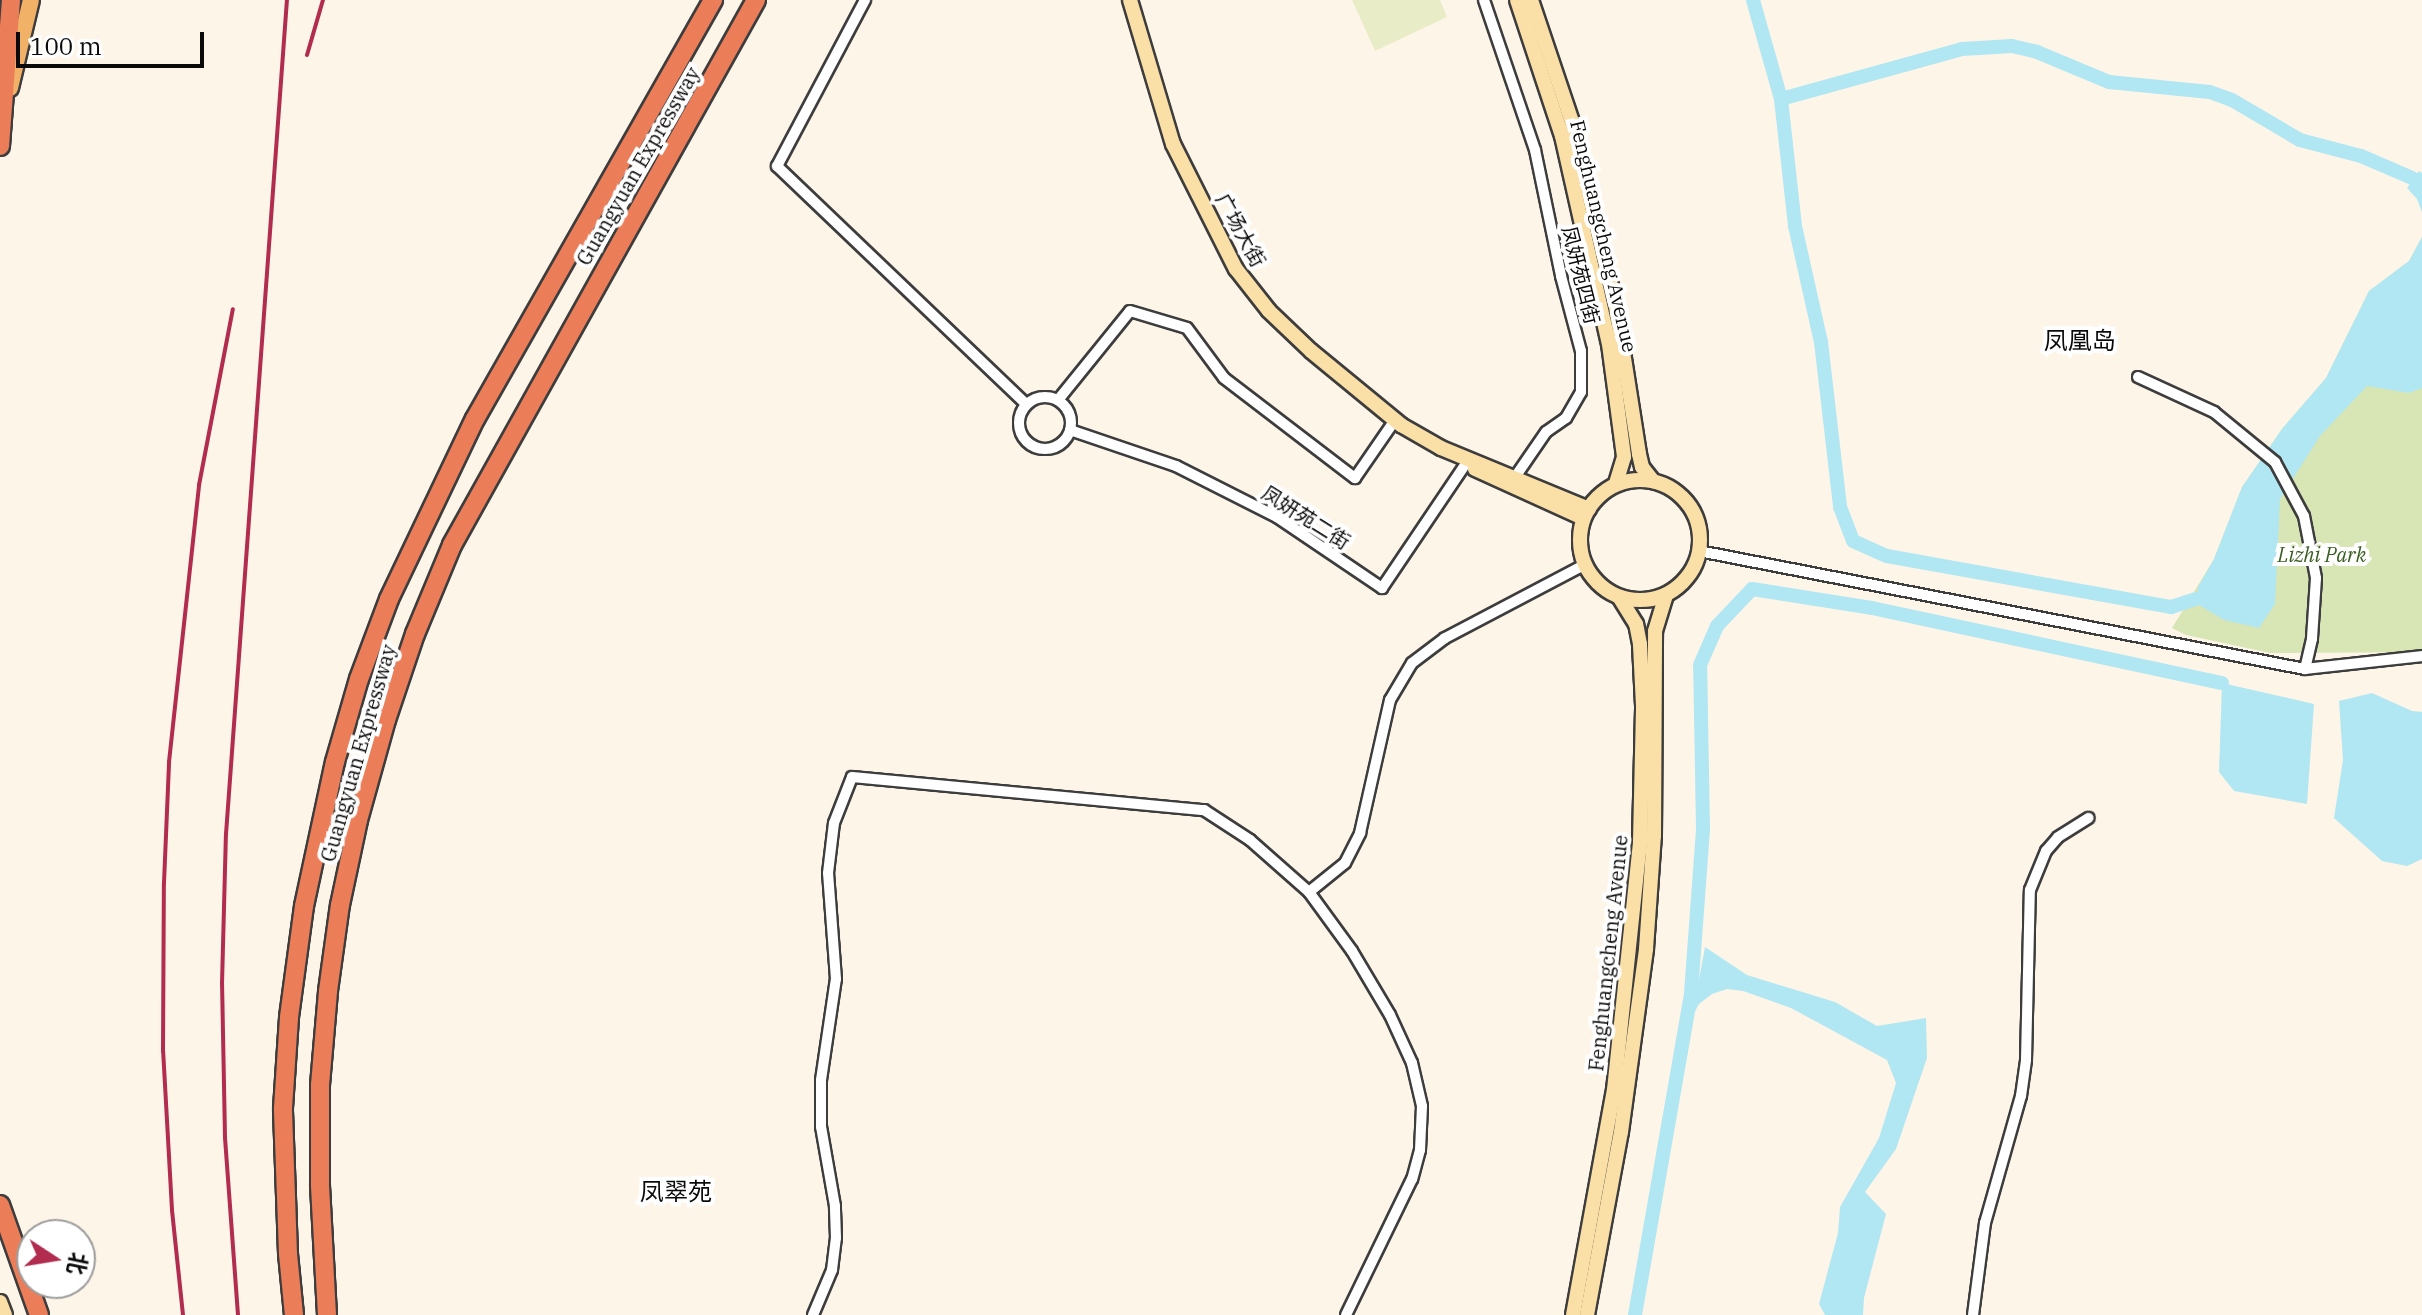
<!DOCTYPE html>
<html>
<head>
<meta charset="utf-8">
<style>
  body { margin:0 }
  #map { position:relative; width:2422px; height:1315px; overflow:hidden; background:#fef5e9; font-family:"IBM Plex Serif","Noto Sans SC",serif }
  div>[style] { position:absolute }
  .green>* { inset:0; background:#d8e5b5 }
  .pitch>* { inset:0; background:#e8edc7 }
  .water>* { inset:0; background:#b1e7f2 }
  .canal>* { height:14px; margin:-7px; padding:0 7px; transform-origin:7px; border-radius:7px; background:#b1e7f2 }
  .roads { filter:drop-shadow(2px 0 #3d3d3d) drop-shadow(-2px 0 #3d3d3d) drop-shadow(0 2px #3d3d3d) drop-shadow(0 -2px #3d3d3d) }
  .street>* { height:10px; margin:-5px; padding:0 5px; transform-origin:5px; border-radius:5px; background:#fff }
  .street>.ring { margin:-5px; padding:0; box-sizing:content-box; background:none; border:10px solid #fff; border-radius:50% }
  .secondary>* { height:14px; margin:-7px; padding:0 7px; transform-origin:7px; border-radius:7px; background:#fadfa7 }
  .secondary>.ring { margin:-7px; padding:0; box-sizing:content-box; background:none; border:14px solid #fadfa7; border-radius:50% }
  .primary>* { height:16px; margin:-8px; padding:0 8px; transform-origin:8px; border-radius:8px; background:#f1b166 }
  .highway>* { height:18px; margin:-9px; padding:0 9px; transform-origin:9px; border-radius:9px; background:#ec7d59 }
  .rail>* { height:4px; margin:-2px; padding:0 2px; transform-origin:2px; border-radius:2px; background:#b12c4e }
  span { translate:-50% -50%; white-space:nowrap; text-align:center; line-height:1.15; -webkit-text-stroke:8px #fff; paint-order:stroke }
  .street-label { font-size:20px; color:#0a0a0a }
  .park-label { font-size:20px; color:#395d20; font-style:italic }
  .quarter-label { font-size:24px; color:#0a0a0a }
  .north { position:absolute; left:16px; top:1219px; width:80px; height:80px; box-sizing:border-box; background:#fff; border:2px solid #9d9d9d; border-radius:50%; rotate:102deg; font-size:22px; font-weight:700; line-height:32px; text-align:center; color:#0a0a0a }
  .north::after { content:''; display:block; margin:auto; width:28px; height:36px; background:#b12c4e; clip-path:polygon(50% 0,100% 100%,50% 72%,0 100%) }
  .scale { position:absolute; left:16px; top:32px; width:188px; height:36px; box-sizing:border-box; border:4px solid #0a0a0a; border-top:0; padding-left:10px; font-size:24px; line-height:28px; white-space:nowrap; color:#0a0a0a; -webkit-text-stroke:6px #fff; paint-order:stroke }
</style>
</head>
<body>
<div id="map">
  <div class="green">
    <div style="clip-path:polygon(2422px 237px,2422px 652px,2270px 653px,2186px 635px,2172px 628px,2214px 559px,2242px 487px,2282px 429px,2326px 378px,2369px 291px,2409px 261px)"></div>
  </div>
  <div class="pitch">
    <div style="clip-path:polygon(1352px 0,1440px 0,1447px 17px,1375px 51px)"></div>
  </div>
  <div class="water">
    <div style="clip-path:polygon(2419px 171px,2422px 173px,2422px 212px,2417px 199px,2407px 188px)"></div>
    <div style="clip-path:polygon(2422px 237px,2422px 388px,2409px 393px,2367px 386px,2320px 436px,2280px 499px,2275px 604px,2259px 628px,2224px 620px,2199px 605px,2198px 587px,2214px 559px,2242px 487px,2282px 429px,2326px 378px,2369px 291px,2409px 261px)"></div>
    <div style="clip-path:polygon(2222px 683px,2314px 704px,2307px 804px,2234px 791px,2219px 772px)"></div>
    <div style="clip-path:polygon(2372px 693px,2412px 711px,2422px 712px,2422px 859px,2407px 866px,2382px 861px,2334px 818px,2343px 760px,2339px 701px)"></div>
    <div style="clip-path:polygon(1705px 947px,1747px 975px,1835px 1002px,1877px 1026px,1926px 1018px,1927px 1058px,1896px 1149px,1865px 1192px,1886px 1214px,1864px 1298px,1863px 1315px,1825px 1315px,1819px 1304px,1838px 1233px,1840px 1207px,1879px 1138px,1896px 1083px,1887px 1060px,1791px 1008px,1743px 991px,1727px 989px,1712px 994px,1699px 1004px,1692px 1017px)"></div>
  </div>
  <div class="canal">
    <div style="left:1753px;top:0;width:103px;rotate:74.2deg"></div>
    <div style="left:1781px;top:99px;width:128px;rotate:83.7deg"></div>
    <div style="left:1795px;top:226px;width:119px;rotate:77.4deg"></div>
    <div style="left:1821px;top:342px;width:166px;rotate:83.4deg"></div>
    <div style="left:1840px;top:507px;width:36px;rotate:69deg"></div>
    <div style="left:1853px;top:541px;width:37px;rotate:24deg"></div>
    <div style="left:1887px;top:556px;width:289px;rotate:10.2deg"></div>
    <div style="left:2171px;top:607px;width:28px;rotate:-18deg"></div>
    <div style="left:1781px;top:99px;width:188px;rotate:-15.4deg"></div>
    <div style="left:1962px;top:49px;width:50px;rotate:-3.4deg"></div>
    <div style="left:2012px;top:46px;width:26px;rotate:13deg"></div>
    <div style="left:2037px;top:52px;width:78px;rotate:22.6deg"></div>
    <div style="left:2109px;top:82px;width:101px;rotate:5.7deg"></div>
    <div style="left:2210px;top:92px;width:23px;rotate:20deg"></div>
    <div style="left:2232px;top:100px;width:79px;rotate:30.5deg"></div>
    <div style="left:2300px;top:140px;width:63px;rotate:14.7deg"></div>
    <div style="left:2361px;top:156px;width:56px;rotate:23.3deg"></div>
    <div style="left:1635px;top:1315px;width:327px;rotate:-80.1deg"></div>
    <div style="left:1691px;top:993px;width:164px;rotate:-85.8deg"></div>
    <div style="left:1703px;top:829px;width:164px;rotate:-91deg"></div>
    <div style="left:1700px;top:665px;width:43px;rotate:-66.4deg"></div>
    <div style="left:1717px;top:626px;width:51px;rotate:-46.6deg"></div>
    <div style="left:1752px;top:589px;width:121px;rotate:9deg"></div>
    <div style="left:1872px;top:608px;width:358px;rotate:12.1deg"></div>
  </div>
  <div class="roads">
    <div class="street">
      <div style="left:865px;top:0;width:188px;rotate:117.9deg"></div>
      <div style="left:777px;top:166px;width:344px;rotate:43.7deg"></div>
      <div style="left:1484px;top:0;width:158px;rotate:71.2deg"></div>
      <div style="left:1535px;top:150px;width:129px;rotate:78.3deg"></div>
      <div style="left:1561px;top:276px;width:78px;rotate:75.1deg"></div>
      <div style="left:1581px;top:351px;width:41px;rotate:90deg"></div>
      <div style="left:1581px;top:392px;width:30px;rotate:120deg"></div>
      <div style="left:1566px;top:418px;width:24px;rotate:145deg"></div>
      <div style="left:1546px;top:432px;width:62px;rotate:124.5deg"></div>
      <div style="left:2138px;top:377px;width:84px;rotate:24.7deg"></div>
      <div style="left:2214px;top:412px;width:79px;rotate:39.3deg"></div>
      <div style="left:2275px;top:462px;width:61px;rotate:61.8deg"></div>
      <div style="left:2304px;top:516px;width:63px;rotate:79deg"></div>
      <div style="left:2316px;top:578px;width:61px;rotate:93.8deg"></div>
      <div style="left:2312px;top:639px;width:31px;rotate:103deg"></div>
      <div class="ring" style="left:1019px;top:397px;width:42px;height:42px"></div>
      <div style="left:1058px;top:400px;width:114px;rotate:-51deg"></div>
      <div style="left:1130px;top:311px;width:59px;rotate:16.6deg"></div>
      <div style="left:1187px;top:328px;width:62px;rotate:53.5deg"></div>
      <div style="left:1224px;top:378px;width:165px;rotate:37.4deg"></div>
      <div style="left:1355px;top:478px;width:70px;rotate:-55.4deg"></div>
      <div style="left:1070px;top:430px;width:112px;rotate:18.8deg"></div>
      <div style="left:1176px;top:466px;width:113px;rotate:26.8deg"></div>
      <div style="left:1277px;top:517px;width:127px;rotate:34.1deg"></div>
      <div style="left:1382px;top:588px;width:148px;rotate:-56deg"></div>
      <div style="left:1699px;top:551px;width:617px;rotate:11.02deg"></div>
      <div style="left:2305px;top:669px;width:118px;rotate:-6.3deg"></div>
      <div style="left:1309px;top:892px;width:73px;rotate:53.9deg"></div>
      <div style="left:1352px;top:951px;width:74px;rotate:59.3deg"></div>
      <div style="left:1390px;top:1015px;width:53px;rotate:65.4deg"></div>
      <div style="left:1412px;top:1063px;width:44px;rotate:76.9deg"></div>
      <div style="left:1422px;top:1106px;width:44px;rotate:92.6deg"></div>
      <div style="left:1420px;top:1150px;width:30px;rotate:105deg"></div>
      <div style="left:1412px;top:1179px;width:151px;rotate:115.9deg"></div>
      <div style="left:813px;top:1315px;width:49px;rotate:-67.1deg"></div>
      <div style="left:832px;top:1270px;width:32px;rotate:-83deg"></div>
      <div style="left:836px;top:1238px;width:32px;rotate:-92deg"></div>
      <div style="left:835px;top:1206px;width:80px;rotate:-100deg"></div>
      <div style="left:821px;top:1127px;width:47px;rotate:-90deg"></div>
      <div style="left:821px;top:1080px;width:102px;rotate:-81.6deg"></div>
      <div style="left:836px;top:979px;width:106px;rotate:-94.3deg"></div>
      <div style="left:828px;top:873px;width:50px;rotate:-83.2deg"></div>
      <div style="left:834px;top:823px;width:49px;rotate:-68.6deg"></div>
      <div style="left:852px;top:777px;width:354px;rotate:5.4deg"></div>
      <div style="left:1204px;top:810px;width:55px;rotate:33.1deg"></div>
      <div style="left:1250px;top:840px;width:79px;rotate:41.4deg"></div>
      <div style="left:1309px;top:892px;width:46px;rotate:-38.9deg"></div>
      <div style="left:1345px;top:863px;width:34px;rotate:-63deg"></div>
      <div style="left:1360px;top:833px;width:136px;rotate:-77.3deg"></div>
      <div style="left:1390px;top:700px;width:43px;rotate:-59.3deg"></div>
      <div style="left:1412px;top:663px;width:41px;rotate:-37.1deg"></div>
      <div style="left:1445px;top:638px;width:157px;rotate:-27.7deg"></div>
      <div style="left:1973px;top:1315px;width:93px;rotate:-82.6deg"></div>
      <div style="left:1985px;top:1223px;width:132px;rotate:-74.2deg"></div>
      <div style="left:2021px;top:1096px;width:36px;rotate:-82deg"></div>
      <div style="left:2026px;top:1060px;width:170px;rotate:-88.7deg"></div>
      <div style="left:2030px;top:890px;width:42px;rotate:-67.7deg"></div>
      <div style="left:2046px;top:851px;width:18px;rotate:-49deg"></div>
      <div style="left:2058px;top:837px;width:36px;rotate:-32deg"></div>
    </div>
    <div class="secondary">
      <div style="left:1130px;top:0;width:150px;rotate:73.4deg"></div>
      <div style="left:1173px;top:144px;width:140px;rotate:63.3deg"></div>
      <div style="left:1236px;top:269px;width:53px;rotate:51.8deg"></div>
      <div style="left:1269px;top:311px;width:58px;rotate:43.6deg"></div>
      <div style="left:1311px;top:351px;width:117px;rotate:39.4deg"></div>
      <div style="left:1401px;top:425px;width:46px;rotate:29.9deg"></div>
      <div style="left:1441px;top:448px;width:160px;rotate:22.4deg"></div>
      <div style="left:1517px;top:0;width:143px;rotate:71.7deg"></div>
      <div style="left:1562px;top:136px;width:213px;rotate:77.3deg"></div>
      <div style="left:1609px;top:344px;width:114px;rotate:82.4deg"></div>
      <div style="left:1624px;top:457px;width:28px;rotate:107deg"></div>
      <div style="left:1531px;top:0;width:129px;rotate:71.4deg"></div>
      <div style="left:1572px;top:122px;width:190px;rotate:76.6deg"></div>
      <div style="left:1616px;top:307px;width:149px;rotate:81.1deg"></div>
      <div style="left:1639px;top:454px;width:13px;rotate:77deg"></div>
      <div style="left:1642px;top:467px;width:18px;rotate:52deg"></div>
      <div style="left:1475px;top:469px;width:119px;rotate:24.4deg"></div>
      <div class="ring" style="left:1580px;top:480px;width:106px;height:106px"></div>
      <div style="left:0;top:1302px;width:14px;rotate:69deg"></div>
      <div style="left:1573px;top:1315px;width:229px;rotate:-79.7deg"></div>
      <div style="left:1614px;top:1090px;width:250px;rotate:-84deg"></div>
      <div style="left:1640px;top:841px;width:135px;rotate:-88.7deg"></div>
      <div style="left:1643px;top:706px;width:62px;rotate:-92.8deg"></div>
      <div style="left:1640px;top:644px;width:20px;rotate:-101deg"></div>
      <div style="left:1636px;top:624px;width:32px;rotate:-122deg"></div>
      <div style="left:1587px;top:1315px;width:186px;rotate:-79.5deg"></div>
      <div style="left:1621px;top:1132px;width:185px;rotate:-82.2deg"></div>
      <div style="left:1646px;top:949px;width:113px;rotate:-86deg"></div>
      <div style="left:1654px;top:836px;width:205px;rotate:-89.7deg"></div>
      <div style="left:1655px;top:631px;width:38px;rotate:-73deg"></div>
    </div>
    <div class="primary">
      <div style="left:10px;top:88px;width:90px;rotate:-76.6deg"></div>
    </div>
    <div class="highway">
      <div style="left:0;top:146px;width:146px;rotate:-85.7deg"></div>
      <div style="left:0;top:1205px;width:117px;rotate:70.5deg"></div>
      <div style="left:294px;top:1315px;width:61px;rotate:-95.6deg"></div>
      <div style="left:288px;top:1254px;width:146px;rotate:-92deg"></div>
      <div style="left:283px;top:1108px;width:91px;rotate:-86.2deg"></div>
      <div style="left:289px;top:1017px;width:112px;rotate:-82.3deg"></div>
      <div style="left:304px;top:906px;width:147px;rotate:-77.9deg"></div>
      <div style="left:335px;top:762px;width:86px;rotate:-73.9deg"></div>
      <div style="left:359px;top:679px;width:85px;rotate:-69.4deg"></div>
      <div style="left:389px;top:599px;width:199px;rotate:-64.5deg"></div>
      <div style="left:475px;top:419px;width:482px;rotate:-60.4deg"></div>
      <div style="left:327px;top:1315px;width:131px;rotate:-93.1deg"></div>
      <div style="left:320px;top:1184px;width:99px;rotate:-90deg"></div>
      <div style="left:320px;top:1085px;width:94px;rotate:-85.1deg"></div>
      <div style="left:328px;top:991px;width:87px;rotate:-82.1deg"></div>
      <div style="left:340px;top:905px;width:87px;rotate:-78deg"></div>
      <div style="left:358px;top:820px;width:104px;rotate:-74.4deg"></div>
      <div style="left:386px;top:720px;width:91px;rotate:-71.4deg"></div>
      <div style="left:415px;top:634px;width:96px;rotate:-67.4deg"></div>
      <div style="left:452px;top:545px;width:624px;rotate:-60.85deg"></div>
    </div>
  </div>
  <div class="rail">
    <div style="left:307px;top:55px;width:57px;rotate:-73.8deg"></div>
    <div style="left:183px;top:1315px;width:106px;rotate:-96deg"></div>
    <div style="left:172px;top:1210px;width:159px;rotate:-93.2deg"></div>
    <div style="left:163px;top:1051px;width:168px;rotate:-89.7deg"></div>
    <div style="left:164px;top:883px;width:121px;rotate:-87.6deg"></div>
    <div style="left:169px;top:762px;width:279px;rotate:-83.8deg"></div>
    <div style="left:199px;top:485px;width:179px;rotate:-79.1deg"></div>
    <div style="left:238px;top:1315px;width:178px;rotate:-94.2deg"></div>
    <div style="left:225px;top:1137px;width:153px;rotate:-91.1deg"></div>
    <div style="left:222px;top:984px;width:150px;rotate:-88.5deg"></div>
    <div style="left:226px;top:834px;width:836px;rotate:-85.82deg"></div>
  </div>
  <div class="street-label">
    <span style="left:638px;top:166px;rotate:-60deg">Guangyuan Expressway</span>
    <span style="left:1241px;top:230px;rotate:61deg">广场大街</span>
    <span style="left:1604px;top:236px;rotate:77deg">Fenghuangcheng Avenue</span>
    <span style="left:1581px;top:275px;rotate:76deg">凤妍苑四街</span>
    <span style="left:1306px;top:517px;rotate:32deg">凤妍苑二街</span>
    <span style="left:358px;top:753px;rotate:-74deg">Guangyuan Expressway</span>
    <span style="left:1608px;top:953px;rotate:-84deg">Fenghuangcheng Avenue</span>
  </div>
  <div class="park-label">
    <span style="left:2322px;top:554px">Lizhi Park</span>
  </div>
  <div class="quarter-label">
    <span style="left:2080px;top:341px">凤凰岛</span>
    <span style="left:676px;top:1192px">凤翠苑</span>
  </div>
  <div class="north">北</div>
  <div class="scale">100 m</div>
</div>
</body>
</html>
